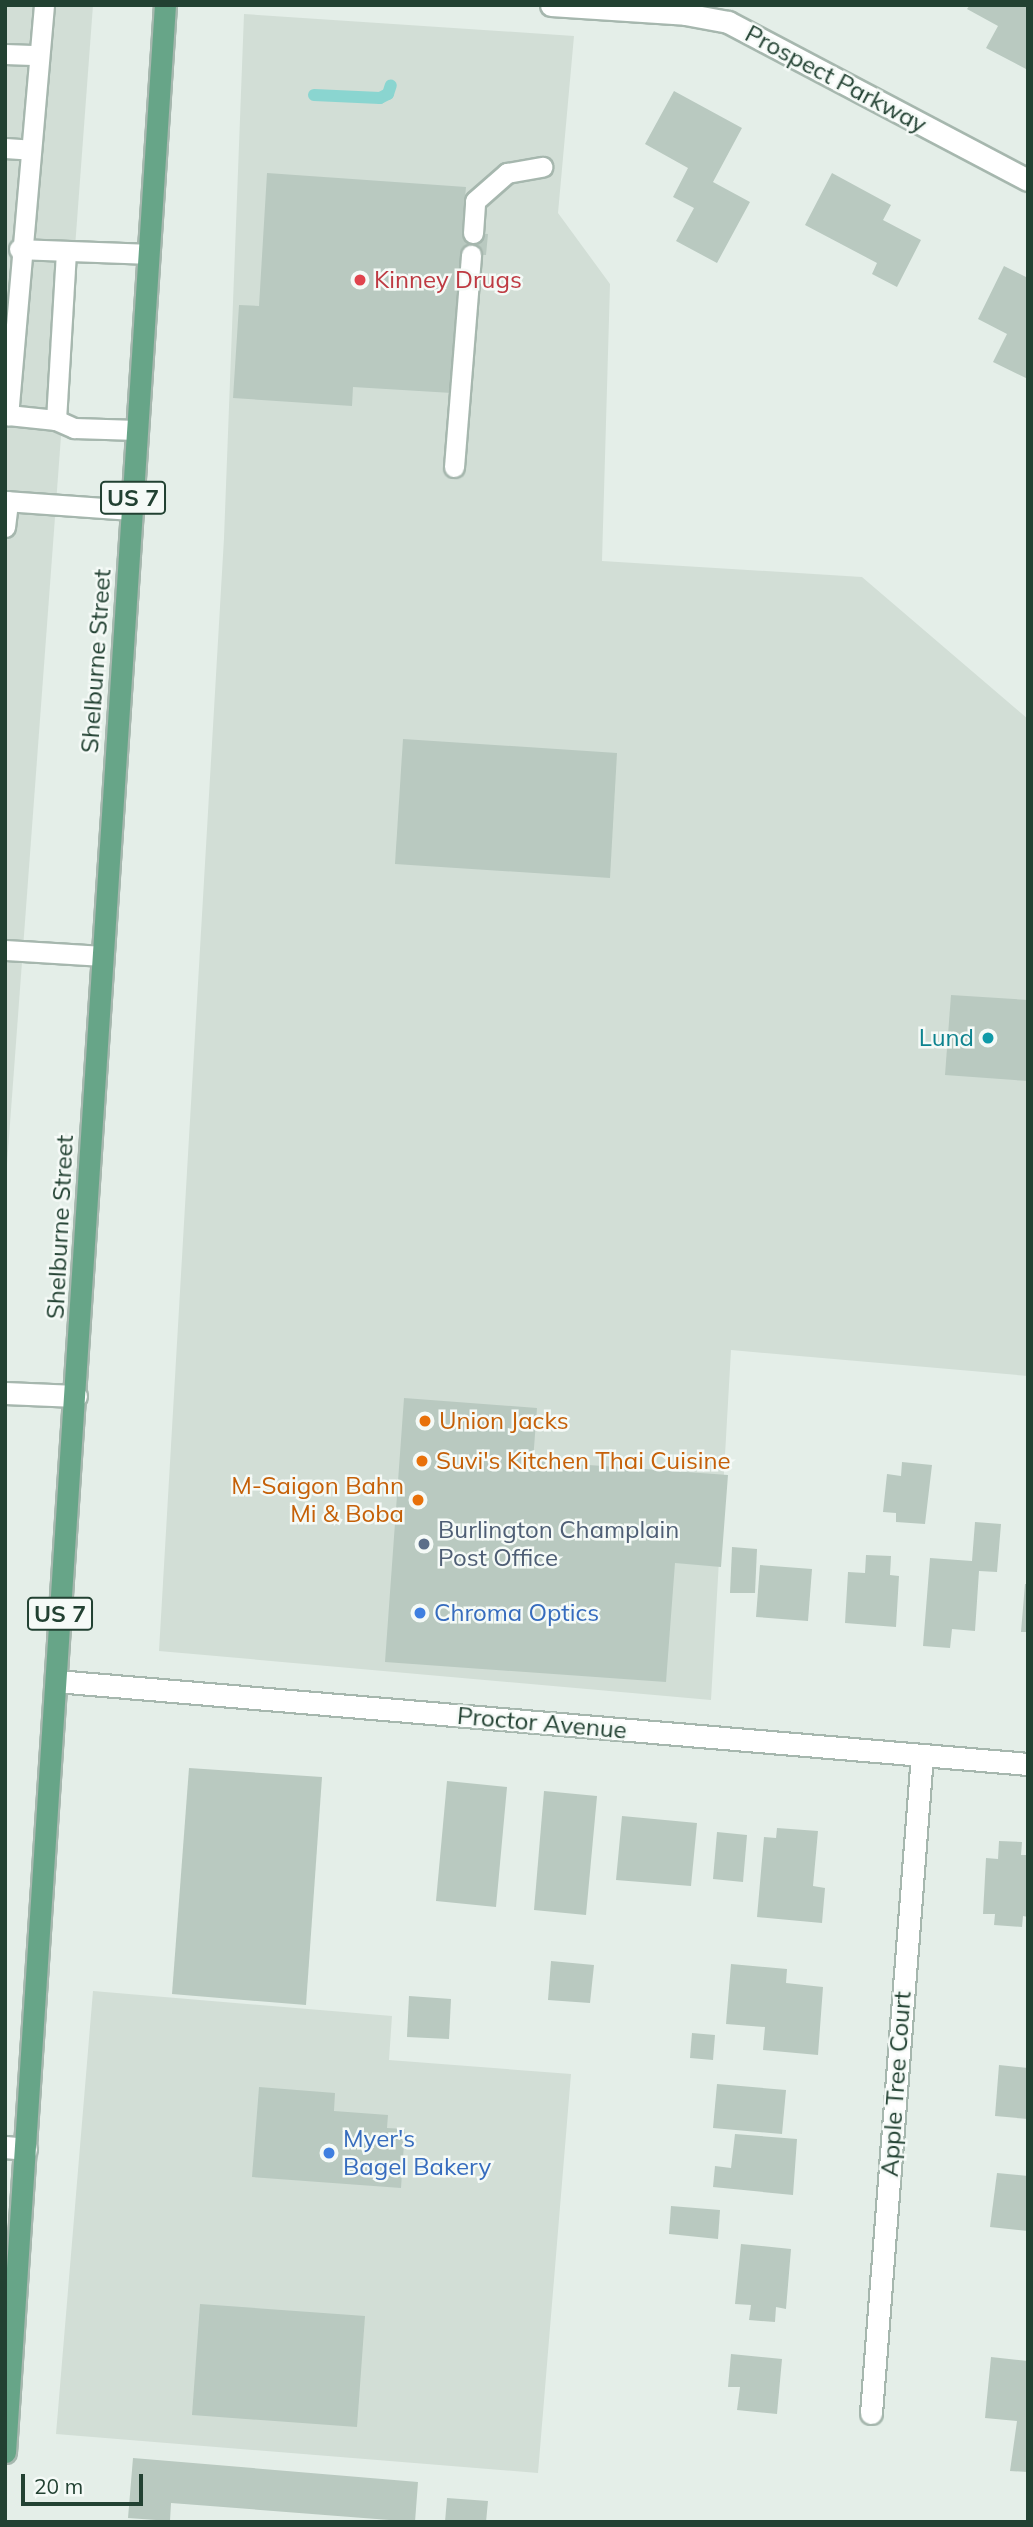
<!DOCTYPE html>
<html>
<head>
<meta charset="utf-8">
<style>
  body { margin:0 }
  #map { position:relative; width:1033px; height:2527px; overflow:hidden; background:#e4eee8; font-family:Mulish,sans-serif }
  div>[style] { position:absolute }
  .built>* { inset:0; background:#d2ded6 }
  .stream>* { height:12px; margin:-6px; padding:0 6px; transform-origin:6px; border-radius:6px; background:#8ad5d0 }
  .building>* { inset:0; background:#b9c9c0 }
  .roads { filter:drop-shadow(2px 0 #a6b7ae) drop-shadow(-2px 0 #a6b7ae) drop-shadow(0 2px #a6b7ae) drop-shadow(0 -2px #a6b7ae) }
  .lane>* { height:19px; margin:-9.5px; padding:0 9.5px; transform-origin:9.5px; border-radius:9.5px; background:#fff }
  .street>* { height:21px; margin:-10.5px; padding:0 10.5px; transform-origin:10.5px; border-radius:10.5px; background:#fff }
  .secondary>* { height:21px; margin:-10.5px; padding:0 10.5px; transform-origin:10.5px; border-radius:10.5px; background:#fff }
  .primary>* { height:21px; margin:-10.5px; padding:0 10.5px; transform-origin:10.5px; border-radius:10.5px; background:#67a588 }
  .dots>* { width:19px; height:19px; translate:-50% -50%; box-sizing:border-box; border:4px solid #f5faf7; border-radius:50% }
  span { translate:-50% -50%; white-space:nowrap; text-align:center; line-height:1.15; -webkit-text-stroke:5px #f5faf7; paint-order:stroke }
  .shield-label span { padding:2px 5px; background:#f5faf7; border:2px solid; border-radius:5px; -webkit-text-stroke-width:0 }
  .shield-label { font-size:23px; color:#224132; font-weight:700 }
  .street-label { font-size:24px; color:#224132 }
  .health-label { font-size:24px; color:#be3a42 }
  .left { translate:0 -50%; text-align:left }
  .culture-label { font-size:24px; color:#0d838f }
  .right { translate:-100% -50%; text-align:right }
  .food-label { font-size:24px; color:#c56008 }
  .service-label { font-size:24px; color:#4e5e75 }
  .shop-label { font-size:24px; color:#366cbe }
  .frame { position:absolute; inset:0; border:7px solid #224132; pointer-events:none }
  .scale { position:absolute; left:21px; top:2474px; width:122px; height:32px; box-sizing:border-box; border:4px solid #224132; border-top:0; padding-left:9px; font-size:21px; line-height:24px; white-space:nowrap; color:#224132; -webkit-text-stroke:5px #f5faf7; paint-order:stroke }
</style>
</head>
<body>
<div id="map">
  <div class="built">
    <div style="clip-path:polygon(5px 5px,93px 5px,5px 1191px)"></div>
    <div style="clip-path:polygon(244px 14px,574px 36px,558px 213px,610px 284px,602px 561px,862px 577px,1028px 719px,1028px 1376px,731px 1350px,711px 1700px,159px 1651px,224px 538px)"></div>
    <div style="clip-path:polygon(93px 1991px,392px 2016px,389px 2060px,571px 2074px,538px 2473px,56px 2434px)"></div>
  </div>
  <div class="stream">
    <div style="left:314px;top:95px;width:66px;rotate:2.6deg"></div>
    <div style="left:380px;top:98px;width:9px;rotate:-27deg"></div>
    <div style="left:388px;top:94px;width:9px;rotate:-72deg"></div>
  </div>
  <div class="building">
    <div style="clip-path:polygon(970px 5px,1028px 5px,1026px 69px,986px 48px,998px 26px,967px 9px)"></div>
    <div style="clip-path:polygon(674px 91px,742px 128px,713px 182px,750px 202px,717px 263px,676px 241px,694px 208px,673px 197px,688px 168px,645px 144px)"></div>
    <div style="clip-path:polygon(267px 173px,466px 187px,462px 232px,488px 234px,486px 255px,461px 254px,452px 393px,353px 387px,352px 406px,233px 398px,239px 305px,259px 306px)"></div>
    <div style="clip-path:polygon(832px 173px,891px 205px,883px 220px,921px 240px,897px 287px,872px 274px,877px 263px,805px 225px)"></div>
    <div style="clip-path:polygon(1004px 266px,1028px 278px,1028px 379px,993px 362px,1007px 334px,978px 319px)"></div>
    <div style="clip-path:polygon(403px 739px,617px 753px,610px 878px,395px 864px)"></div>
    <div style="clip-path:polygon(951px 995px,1028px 1000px,1028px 1081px,945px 1075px)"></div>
    <div style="clip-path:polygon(404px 1398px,537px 1408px,533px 1461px,728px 1475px,721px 1567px,675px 1563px,666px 1682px,385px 1662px)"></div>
    <div style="clip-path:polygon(902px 1462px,932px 1465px,925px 1524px,896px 1522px,896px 1513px,883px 1512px,887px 1474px,901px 1476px)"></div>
    <div style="clip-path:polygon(975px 1522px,1001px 1524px,997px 1572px,979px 1571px,975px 1631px,952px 1629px,950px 1648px,923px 1646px,930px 1558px,972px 1561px)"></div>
    <div style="clip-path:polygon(732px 1547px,757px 1549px,755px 1593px,730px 1593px)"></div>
    <div style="clip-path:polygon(866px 1555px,891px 1556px,890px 1575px,899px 1576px,896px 1627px,845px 1623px,848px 1572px,865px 1573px)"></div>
    <div style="clip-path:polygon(760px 1565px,812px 1569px,808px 1621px,756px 1617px)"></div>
    <div style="clip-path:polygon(1025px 1584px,1028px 1584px,1028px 1632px,1021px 1632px)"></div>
    <div style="clip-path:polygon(189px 1768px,322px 1777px,306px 2005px,172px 1994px)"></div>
    <div style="clip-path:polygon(447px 1781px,507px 1787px,496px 1907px,436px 1901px)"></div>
    <div style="clip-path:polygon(544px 1791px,597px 1796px,586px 1915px,534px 1910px)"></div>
    <div style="clip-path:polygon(622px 1816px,697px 1823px,691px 1886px,616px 1880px)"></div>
    <div style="clip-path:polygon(777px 1828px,818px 1831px,813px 1886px,825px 1888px,822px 1923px,757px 1917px,764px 1837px,776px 1838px)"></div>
    <div style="clip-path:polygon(717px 1832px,747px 1835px,743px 1882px,713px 1879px)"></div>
    <div style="clip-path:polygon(999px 1841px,1022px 1842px,1021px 1855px,1028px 1855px,1028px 1917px,1023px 1916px,1022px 1927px,994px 1925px,995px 1914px,983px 1914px,986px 1858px,998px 1859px)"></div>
    <div style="clip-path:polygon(551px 1961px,594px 1965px,590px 2003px,548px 2000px)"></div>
    <div style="clip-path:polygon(731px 1964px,787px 1969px,786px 1983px,823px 1987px,818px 2055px,763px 2050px,765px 2027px,726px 2024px)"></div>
    <div style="clip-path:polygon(409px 1996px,451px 1999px,449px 2039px,407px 2037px)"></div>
    <div style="clip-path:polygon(692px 2033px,715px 2035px,713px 2060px,690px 2058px)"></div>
    <div style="clip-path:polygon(999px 2065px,1028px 2068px,1028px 2119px,995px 2116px)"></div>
    <div style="clip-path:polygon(717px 2084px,786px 2090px,782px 2134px,713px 2128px)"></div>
    <div style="clip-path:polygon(259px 2087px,335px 2093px,334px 2111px,388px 2115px,387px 2128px,405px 2129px,401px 2188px,252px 2177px)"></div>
    <div style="clip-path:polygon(735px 2134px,797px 2139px,793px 2195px,713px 2187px,715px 2166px,731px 2168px)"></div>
    <div style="clip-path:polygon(997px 2173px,1028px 2176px,1028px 2231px,990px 2227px)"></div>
    <div style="clip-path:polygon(671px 2206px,720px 2210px,718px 2239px,669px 2234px)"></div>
    <div style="clip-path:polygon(741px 2244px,791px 2249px,786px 2309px,776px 2307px,775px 2322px,749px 2320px,751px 2305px,735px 2304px)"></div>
    <div style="clip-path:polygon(200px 2304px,365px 2316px,357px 2427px,192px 2415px)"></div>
    <div style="clip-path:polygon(731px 2354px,782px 2359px,777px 2414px,737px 2410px,740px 2387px,728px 2387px)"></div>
    <div style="clip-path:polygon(991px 2357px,1028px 2361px,1028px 2472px,1010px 2471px,1017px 2421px,985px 2418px)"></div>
    <div style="clip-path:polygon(133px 2458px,418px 2482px,415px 2522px,171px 2503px,170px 2521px,128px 2518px)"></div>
    <div style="clip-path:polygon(447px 2498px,488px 2501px,486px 2522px,445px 2522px)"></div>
  </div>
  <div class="roads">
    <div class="lane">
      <div style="left:44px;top:5px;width:412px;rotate:95deg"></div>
      <div style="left:8px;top:415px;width:48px;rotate:5.9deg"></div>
      <div style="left:56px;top:420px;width:20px;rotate:24deg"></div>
      <div style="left:74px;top:428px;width:63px;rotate:1.8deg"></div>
      <div style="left:5px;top:54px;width:34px;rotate:2deg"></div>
      <div style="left:5px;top:148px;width:26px;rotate:4deg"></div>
      <div style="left:473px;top:233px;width:32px;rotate:-86deg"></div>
      <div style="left:475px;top:201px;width:43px;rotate:-41.2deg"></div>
      <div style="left:507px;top:173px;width:36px;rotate:-10deg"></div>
      <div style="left:19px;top:249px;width:130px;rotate:2.2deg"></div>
      <div style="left:56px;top:420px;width:168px;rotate:-86.6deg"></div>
      <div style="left:454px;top:467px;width:213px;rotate:-85.4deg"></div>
      <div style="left:5px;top:501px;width:127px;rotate:4.1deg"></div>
      <div style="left:5px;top:527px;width:26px;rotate:-83deg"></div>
      <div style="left:5px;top:950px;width:97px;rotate:3.5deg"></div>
    </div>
    <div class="street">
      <div style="left:551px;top:5px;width:134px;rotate:3.8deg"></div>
      <div style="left:685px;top:14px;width:44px;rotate:10.5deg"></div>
      <div style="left:728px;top:22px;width:339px;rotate:27.8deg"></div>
      <div style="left:56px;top:1681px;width:976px;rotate:4.88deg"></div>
      <div style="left:5px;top:2147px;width:21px;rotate:5deg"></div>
      <div style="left:871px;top:2413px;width:660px;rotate:-85.57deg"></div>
    </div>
    <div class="secondary">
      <div style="left:5px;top:1393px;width:71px;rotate:2.4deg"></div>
    </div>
    <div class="primary">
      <div style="left:5px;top:2452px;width:2452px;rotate:-86.26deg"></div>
    </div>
  </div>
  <div class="dots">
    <div style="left:360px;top:280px;background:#e0444e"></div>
    <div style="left:988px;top:1038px;background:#0f9aa8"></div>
    <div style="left:425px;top:1421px;background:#e8710a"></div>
    <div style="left:422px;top:1461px;background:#e8710a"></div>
    <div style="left:418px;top:1500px;background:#e8710a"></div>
    <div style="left:424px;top:1544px;background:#5c6f8a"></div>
    <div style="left:420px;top:1613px;background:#3f7fe0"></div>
    <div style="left:329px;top:2153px;background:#3f7fe0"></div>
  </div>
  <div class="shield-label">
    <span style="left:133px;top:498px">US 7</span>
    <span style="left:60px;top:1614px">US 7</span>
  </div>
  <div class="street-label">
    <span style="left:836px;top:79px;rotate:28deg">Prospect Parkway</span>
    <span style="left:96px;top:661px;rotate:-86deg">Shelburne Street</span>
    <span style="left:60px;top:1227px;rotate:-87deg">Shelburne Street</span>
    <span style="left:542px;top:1723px;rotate:5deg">Proctor Avenue</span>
    <span style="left:896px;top:2084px;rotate:-86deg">Apple Tree Court</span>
  </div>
  <div class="health-label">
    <span class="left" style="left:374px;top:280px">Kinney Drugs</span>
  </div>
  <div class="culture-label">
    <span class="right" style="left:974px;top:1038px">Lund</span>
  </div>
  <div class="food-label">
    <span class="left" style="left:439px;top:1421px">Union Jacks</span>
    <span class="left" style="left:436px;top:1461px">Suvi's Kitchen Thai Cuisine</span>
    <span class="right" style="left:404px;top:1500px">M-Saigon Bahn<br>Mi &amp; Boba</span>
  </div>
  <div class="service-label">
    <span class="left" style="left:438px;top:1544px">Burlington Champlain<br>Post Office</span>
  </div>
  <div class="shop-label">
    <span class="left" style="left:434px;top:1613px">Chroma Optics</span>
    <span class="left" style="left:343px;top:2153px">Myer's<br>Bagel Bakery</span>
  </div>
  <div class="frame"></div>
  <div class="scale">20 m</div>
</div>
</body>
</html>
